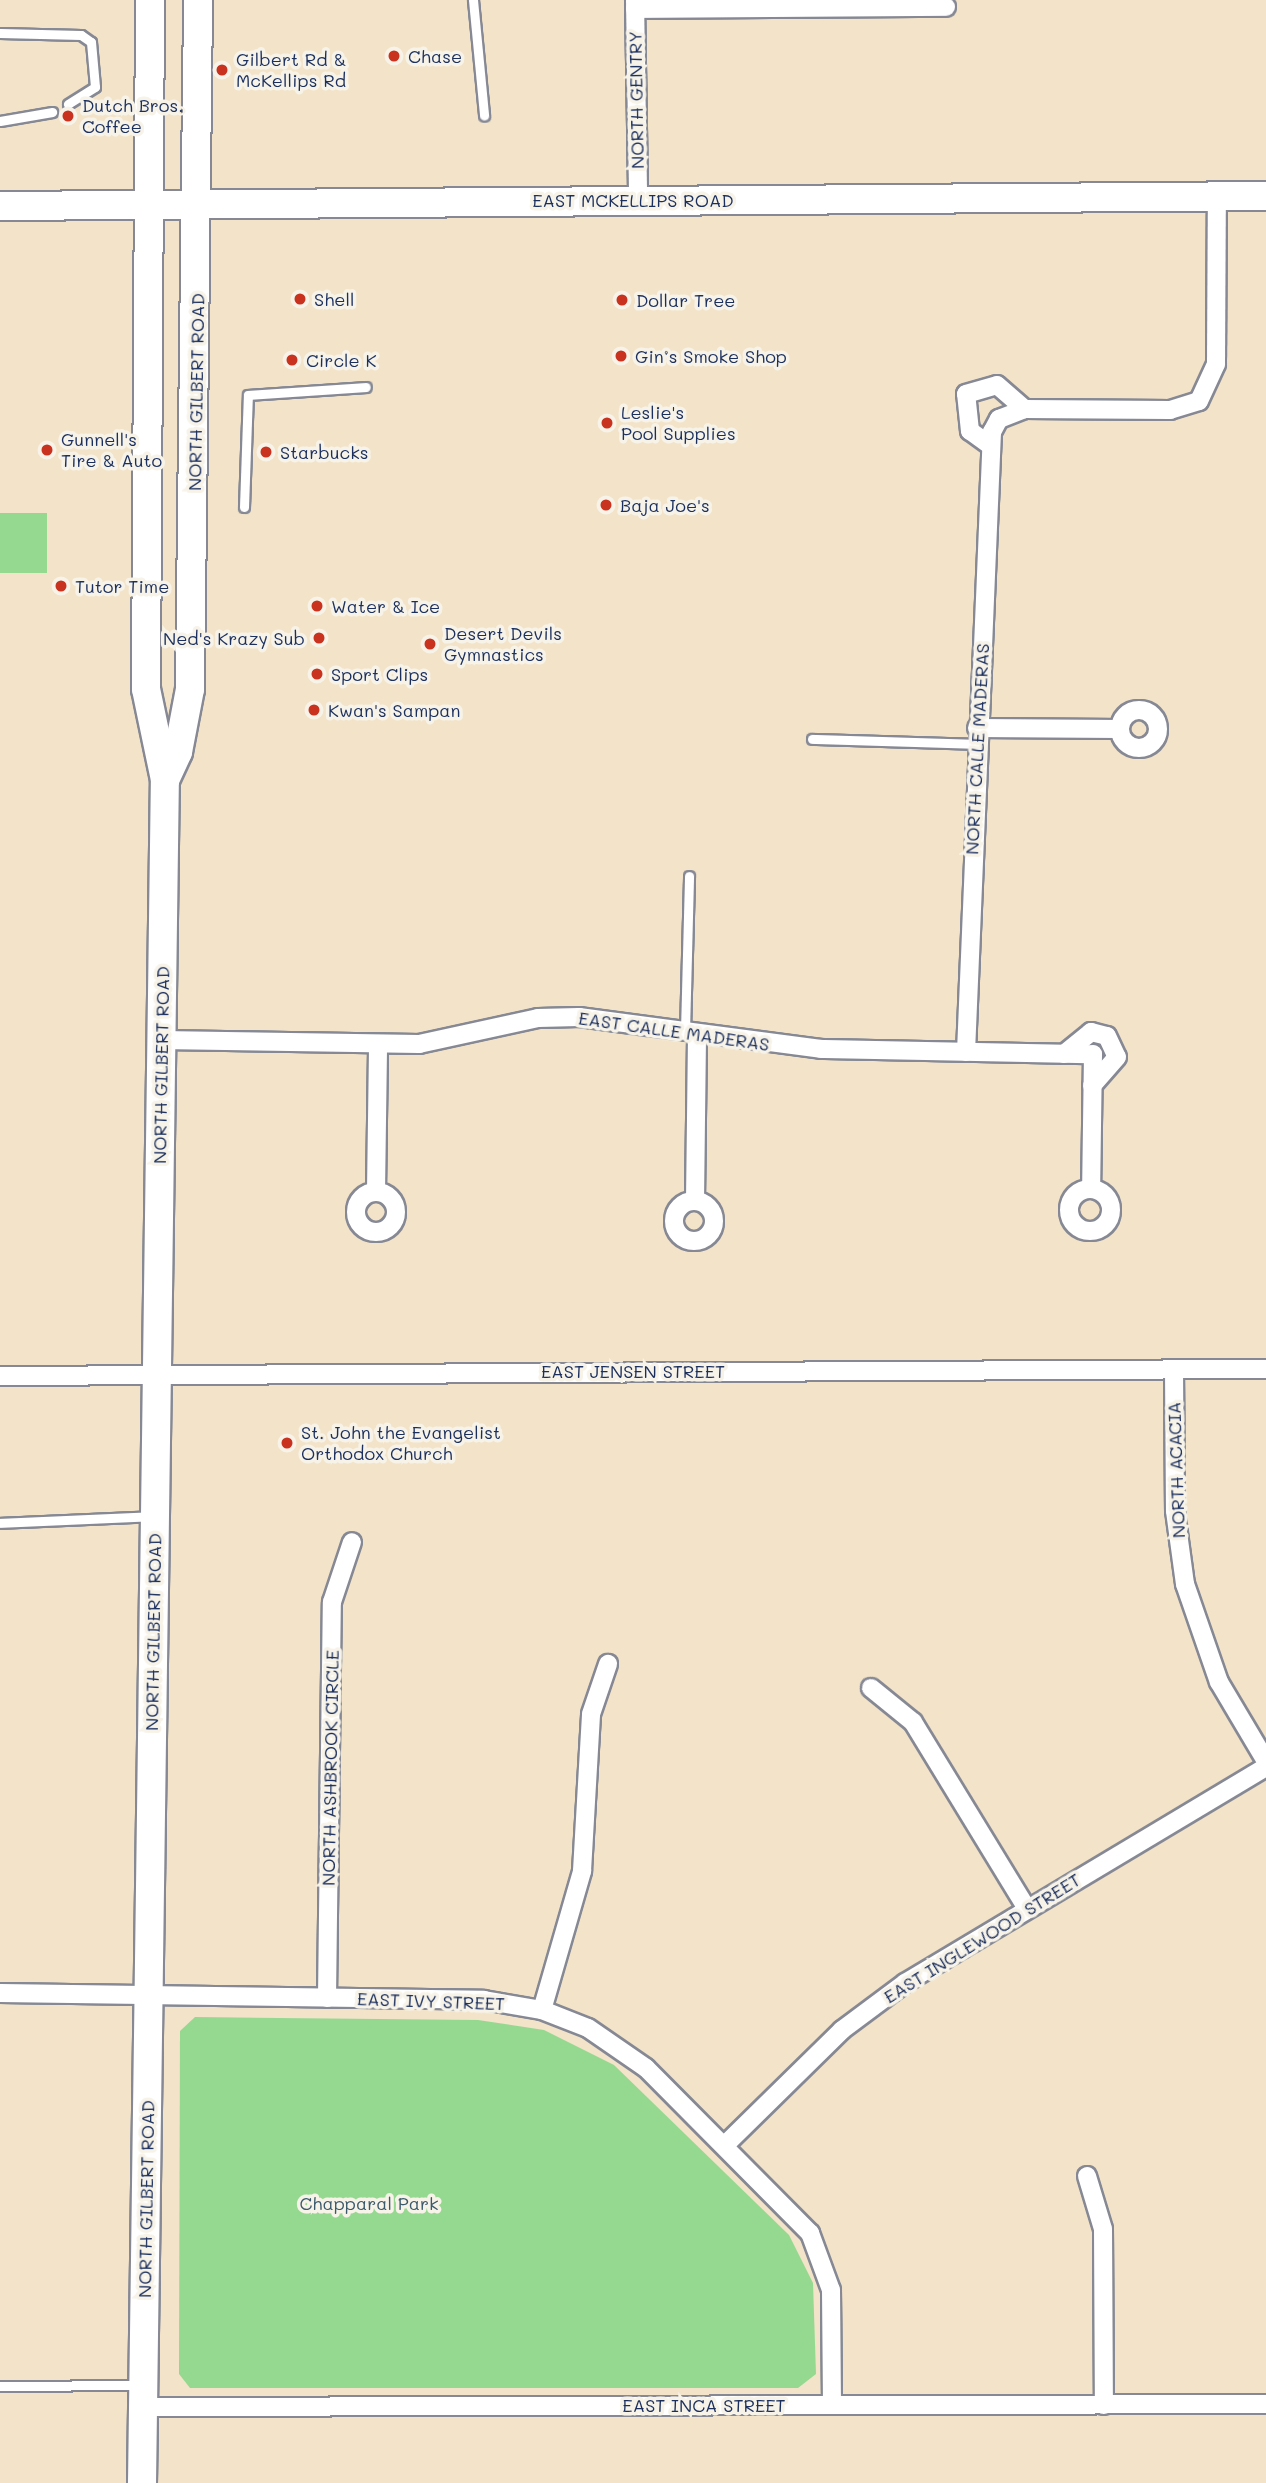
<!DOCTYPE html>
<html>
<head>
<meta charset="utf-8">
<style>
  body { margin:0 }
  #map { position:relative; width:1266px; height:2483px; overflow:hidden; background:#f2e3c9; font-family:Mali,sans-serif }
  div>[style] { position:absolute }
  .green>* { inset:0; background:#95d991 }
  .roads { filter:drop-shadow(2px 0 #868994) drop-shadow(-2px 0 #868994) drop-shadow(0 2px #868994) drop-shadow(0 -2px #868994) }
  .lane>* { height:9px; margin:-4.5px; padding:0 4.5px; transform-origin:4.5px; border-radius:4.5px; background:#fff }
  .street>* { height:18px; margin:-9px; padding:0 9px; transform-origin:9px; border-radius:9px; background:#fff }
  .street>.ring { margin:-9px; padding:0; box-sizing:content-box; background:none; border:18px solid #fff; border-radius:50% }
  .primary>* { height:28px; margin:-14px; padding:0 14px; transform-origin:14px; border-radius:14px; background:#fff }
  .dots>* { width:19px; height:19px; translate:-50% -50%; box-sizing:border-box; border:4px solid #f7f3e8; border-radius:50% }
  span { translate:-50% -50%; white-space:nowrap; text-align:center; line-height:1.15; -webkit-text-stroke:7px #f7f3e8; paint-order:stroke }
  .poi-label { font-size:18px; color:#1b2f5e }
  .left { translate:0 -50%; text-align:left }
  .right { translate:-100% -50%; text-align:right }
  .street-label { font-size:18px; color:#1b2f5e }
  .park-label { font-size:18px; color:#3a5a6b }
</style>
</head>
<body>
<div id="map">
  <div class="green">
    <div style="clip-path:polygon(0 513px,47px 513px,47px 573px,0 573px)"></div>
    <div style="clip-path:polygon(195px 2017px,478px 2020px,544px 2030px,614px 2065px,789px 2235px,813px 2283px,816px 2374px,798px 2388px,190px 2388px,179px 2374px,180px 2031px)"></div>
  </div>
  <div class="roads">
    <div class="lane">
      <div style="left:473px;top:0;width:116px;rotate:84.5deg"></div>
      <div style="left:0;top:33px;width:81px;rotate:1.4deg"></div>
      <div style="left:81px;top:35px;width:12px;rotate:35deg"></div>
      <div style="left:91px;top:42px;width:45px;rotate:84.9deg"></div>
      <div style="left:95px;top:87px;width:32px;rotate:148deg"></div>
      <div style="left:0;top:121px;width:53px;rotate:-9.8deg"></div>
      <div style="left:244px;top:507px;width:112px;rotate:-88deg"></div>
      <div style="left:248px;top:395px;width:118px;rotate:-3.9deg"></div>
      <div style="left:812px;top:739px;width:164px;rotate:1.7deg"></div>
      <div style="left:685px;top:1031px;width:155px;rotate:-88.5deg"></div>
      <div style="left:0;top:1523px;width:152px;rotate:-2.6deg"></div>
      <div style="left:0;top:2386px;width:141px;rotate:-0.4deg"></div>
    </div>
    <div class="street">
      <div style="left:635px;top:0;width:200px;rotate:89.1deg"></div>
      <div style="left:635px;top:9px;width:311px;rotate:-0.4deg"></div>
      <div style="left:991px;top:446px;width:26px;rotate:-144deg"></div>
      <div style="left:970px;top:431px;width:37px;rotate:-96deg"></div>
      <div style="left:966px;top:394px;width:32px;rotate:-16deg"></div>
      <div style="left:997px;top:385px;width:37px;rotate:41deg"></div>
      <div class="ring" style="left:1120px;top:710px;width:20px;height:20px"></div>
      <div style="left:977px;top:728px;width:143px;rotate:0.4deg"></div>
      <div style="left:161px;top:1040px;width:258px;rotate:0.9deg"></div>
      <div style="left:419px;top:1044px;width:122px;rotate:-12.3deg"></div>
      <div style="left:538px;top:1018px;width:41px;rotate:-1.4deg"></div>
      <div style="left:579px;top:1017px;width:244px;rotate:7.5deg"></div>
      <div style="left:821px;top:1049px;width:272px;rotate:1.1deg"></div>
      <div style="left:1093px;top:1054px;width:135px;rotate:90.8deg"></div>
      <div style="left:966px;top:1052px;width:621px;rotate:-87.6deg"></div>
      <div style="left:992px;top:432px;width:15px;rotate:-62deg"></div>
      <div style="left:999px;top:419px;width:28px;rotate:-21deg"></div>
      <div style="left:1025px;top:409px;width:145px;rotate:0.4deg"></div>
      <div style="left:1170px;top:410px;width:30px;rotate:-17deg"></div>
      <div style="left:1199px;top:401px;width:41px;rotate:-65.3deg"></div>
      <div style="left:1216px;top:364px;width:167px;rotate:-89.7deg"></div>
      <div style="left:1064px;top:1054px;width:35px;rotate:-39deg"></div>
      <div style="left:1091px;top:1032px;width:16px;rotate:14deg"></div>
      <div style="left:1107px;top:1036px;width:23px;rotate:65deg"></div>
      <div style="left:1117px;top:1057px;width:38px;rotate:131deg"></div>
      <div class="ring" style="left:1069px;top:1189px;width:24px;height:24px"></div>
      <div class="ring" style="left:356px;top:1192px;width:22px;height:22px"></div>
      <div style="left:376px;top:1192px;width:148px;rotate:-89.2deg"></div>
      <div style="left:695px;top:1201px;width:168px;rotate:-89.3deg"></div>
      <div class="ring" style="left:674px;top:1201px;width:22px;height:22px"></div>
      <div style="left:1174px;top:1369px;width:142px;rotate:89.6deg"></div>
      <div style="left:1175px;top:1511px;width:74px;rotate:82.2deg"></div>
      <div style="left:1185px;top:1584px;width:104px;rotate:70.9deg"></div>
      <div style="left:1219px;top:1682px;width:92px;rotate:59.3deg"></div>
      <div style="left:0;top:1376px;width:1266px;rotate:-0.32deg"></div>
      <div style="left:871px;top:1688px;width:54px;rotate:39deg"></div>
      <div style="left:913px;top:1722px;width:219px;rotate:58.6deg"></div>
      <div style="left:0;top:1993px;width:484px;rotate:0.8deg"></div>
      <div style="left:484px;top:2000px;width:59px;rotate:9.8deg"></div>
      <div style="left:542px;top:2010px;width:49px;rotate:21.4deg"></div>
      <div style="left:588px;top:2028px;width:70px;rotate:34.6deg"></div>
      <div style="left:646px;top:2068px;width:233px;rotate:45.2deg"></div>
      <div style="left:810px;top:2233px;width:61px;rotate:69.8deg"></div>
      <div style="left:831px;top:2290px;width:115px;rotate:89.5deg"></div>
      <div style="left:327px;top:1998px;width:396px;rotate:-89.3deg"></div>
      <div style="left:332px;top:1602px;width:63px;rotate:-71.6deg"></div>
      <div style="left:542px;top:2010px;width:145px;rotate:-73.9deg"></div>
      <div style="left:582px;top:1871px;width:157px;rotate:-86.7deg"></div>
      <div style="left:591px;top:1714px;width:53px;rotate:-71.2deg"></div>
      <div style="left:725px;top:2145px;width:164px;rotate:-44.5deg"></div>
      <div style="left:842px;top:2030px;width:79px;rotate:-36.7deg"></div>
      <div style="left:905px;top:1983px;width:421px;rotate:-30.9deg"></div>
      <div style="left:1087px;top:2176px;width:55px;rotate:73.2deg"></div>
      <div style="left:1103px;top:2229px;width:176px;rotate:89.7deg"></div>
      <div style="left:143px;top:2407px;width:1123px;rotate:-0.15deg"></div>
    </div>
    <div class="primary">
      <div style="left:0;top:206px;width:1266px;rotate:-0.45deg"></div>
      <div style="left:165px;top:780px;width:31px;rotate:-65deg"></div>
      <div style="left:178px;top:752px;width:64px;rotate:-79.2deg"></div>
      <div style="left:190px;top:689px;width:689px;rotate:-89.33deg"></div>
      <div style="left:142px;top:2483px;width:1703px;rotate:-89.23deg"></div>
      <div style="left:165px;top:780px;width:93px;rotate:-101.8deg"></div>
      <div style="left:146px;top:689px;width:689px;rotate:-89.67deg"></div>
    </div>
  </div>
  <div class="dots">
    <div style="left:394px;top:56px;background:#c8321e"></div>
    <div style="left:222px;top:70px;background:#c8321e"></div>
    <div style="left:68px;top:116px;background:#c8321e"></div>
    <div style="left:300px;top:299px;background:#c8321e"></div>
    <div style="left:622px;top:300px;background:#c8321e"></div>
    <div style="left:621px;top:356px;background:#c8321e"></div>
    <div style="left:292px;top:360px;background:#c8321e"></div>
    <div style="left:607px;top:423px;background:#c8321e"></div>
    <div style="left:47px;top:450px;background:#c8321e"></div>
    <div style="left:266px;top:452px;background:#c8321e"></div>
    <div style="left:606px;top:505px;background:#c8321e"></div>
    <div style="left:61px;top:586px;background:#c8321e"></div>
    <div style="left:317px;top:606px;background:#c8321e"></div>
    <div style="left:319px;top:638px;background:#c8321e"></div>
    <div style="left:430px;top:644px;background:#c8321e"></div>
    <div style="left:317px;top:674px;background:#c8321e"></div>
    <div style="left:314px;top:710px;background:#c8321e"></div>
    <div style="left:287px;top:1443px;background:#c8321e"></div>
  </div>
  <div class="poi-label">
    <span class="left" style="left:408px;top:56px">Chase</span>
    <span class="left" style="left:236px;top:70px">Gilbert Rd &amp;<br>McKellips Rd</span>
    <span class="left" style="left:82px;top:116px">Dutch Bros.<br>Coffee</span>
    <span class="left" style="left:314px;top:299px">Shell</span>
    <span class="left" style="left:636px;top:300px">Dollar Tree</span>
    <span class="left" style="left:635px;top:356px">Gin’s Smoke Shop</span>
    <span class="left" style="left:306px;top:360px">Circle K</span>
    <span class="left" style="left:621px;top:423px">Leslie's<br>Pool Supplies</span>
    <span class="left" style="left:61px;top:450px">Gunnell's<br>Tire &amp; Auto</span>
    <span class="left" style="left:280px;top:452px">Starbucks</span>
    <span class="left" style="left:620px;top:505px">Baja Joe's</span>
    <span class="left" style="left:75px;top:586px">Tutor Time</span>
    <span class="left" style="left:331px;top:606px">Water &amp; Ice</span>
    <span class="left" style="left:444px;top:644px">Desert Devils<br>Gymnastics</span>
    <span class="right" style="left:305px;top:638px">Ned's Krazy Sub</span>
    <span class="left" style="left:331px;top:674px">Sport Clips</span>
    <span class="left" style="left:328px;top:710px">Kwan's Sampan</span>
    <span class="left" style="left:301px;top:1443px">St. John the Evangelist<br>Orthodox Church</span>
  </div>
  <div class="street-label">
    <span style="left:636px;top:100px;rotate:-91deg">NORTH GENTRY</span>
    <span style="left:633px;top:200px">EAST MCKELLIPS ROAD</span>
    <span style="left:196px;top:392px;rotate:-89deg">NORTH GILBERT ROAD</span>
    <span style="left:977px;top:749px;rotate:-87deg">NORTH CALLE MADERAS</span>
    <span style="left:674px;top:1031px;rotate:8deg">EAST CALLE MADERAS</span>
    <span style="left:161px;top:1065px;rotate:-89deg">NORTH GILBERT ROAD</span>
    <span style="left:633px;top:1371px">EAST JENSEN STREET</span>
    <span style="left:1176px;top:1470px;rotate:-92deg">NORTH ACACIA</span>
    <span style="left:153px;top:1632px;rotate:-89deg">NORTH GILBERT ROAD</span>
    <span style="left:330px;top:1768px;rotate:-89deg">NORTH ASHBROOK CIRCLE</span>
    <span style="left:982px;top:1938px;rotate:-32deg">EAST INGLEWOOD STREET</span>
    <span style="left:431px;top:2001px;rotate:2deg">EAST IVY STREET</span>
    <span style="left:146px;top:2199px;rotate:-89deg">NORTH GILBERT ROAD</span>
    <span style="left:704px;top:2405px">EAST INCA STREET</span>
  </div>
  <div class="park-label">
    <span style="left:369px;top:2203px">Chapparal Park</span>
  </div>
</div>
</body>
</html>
